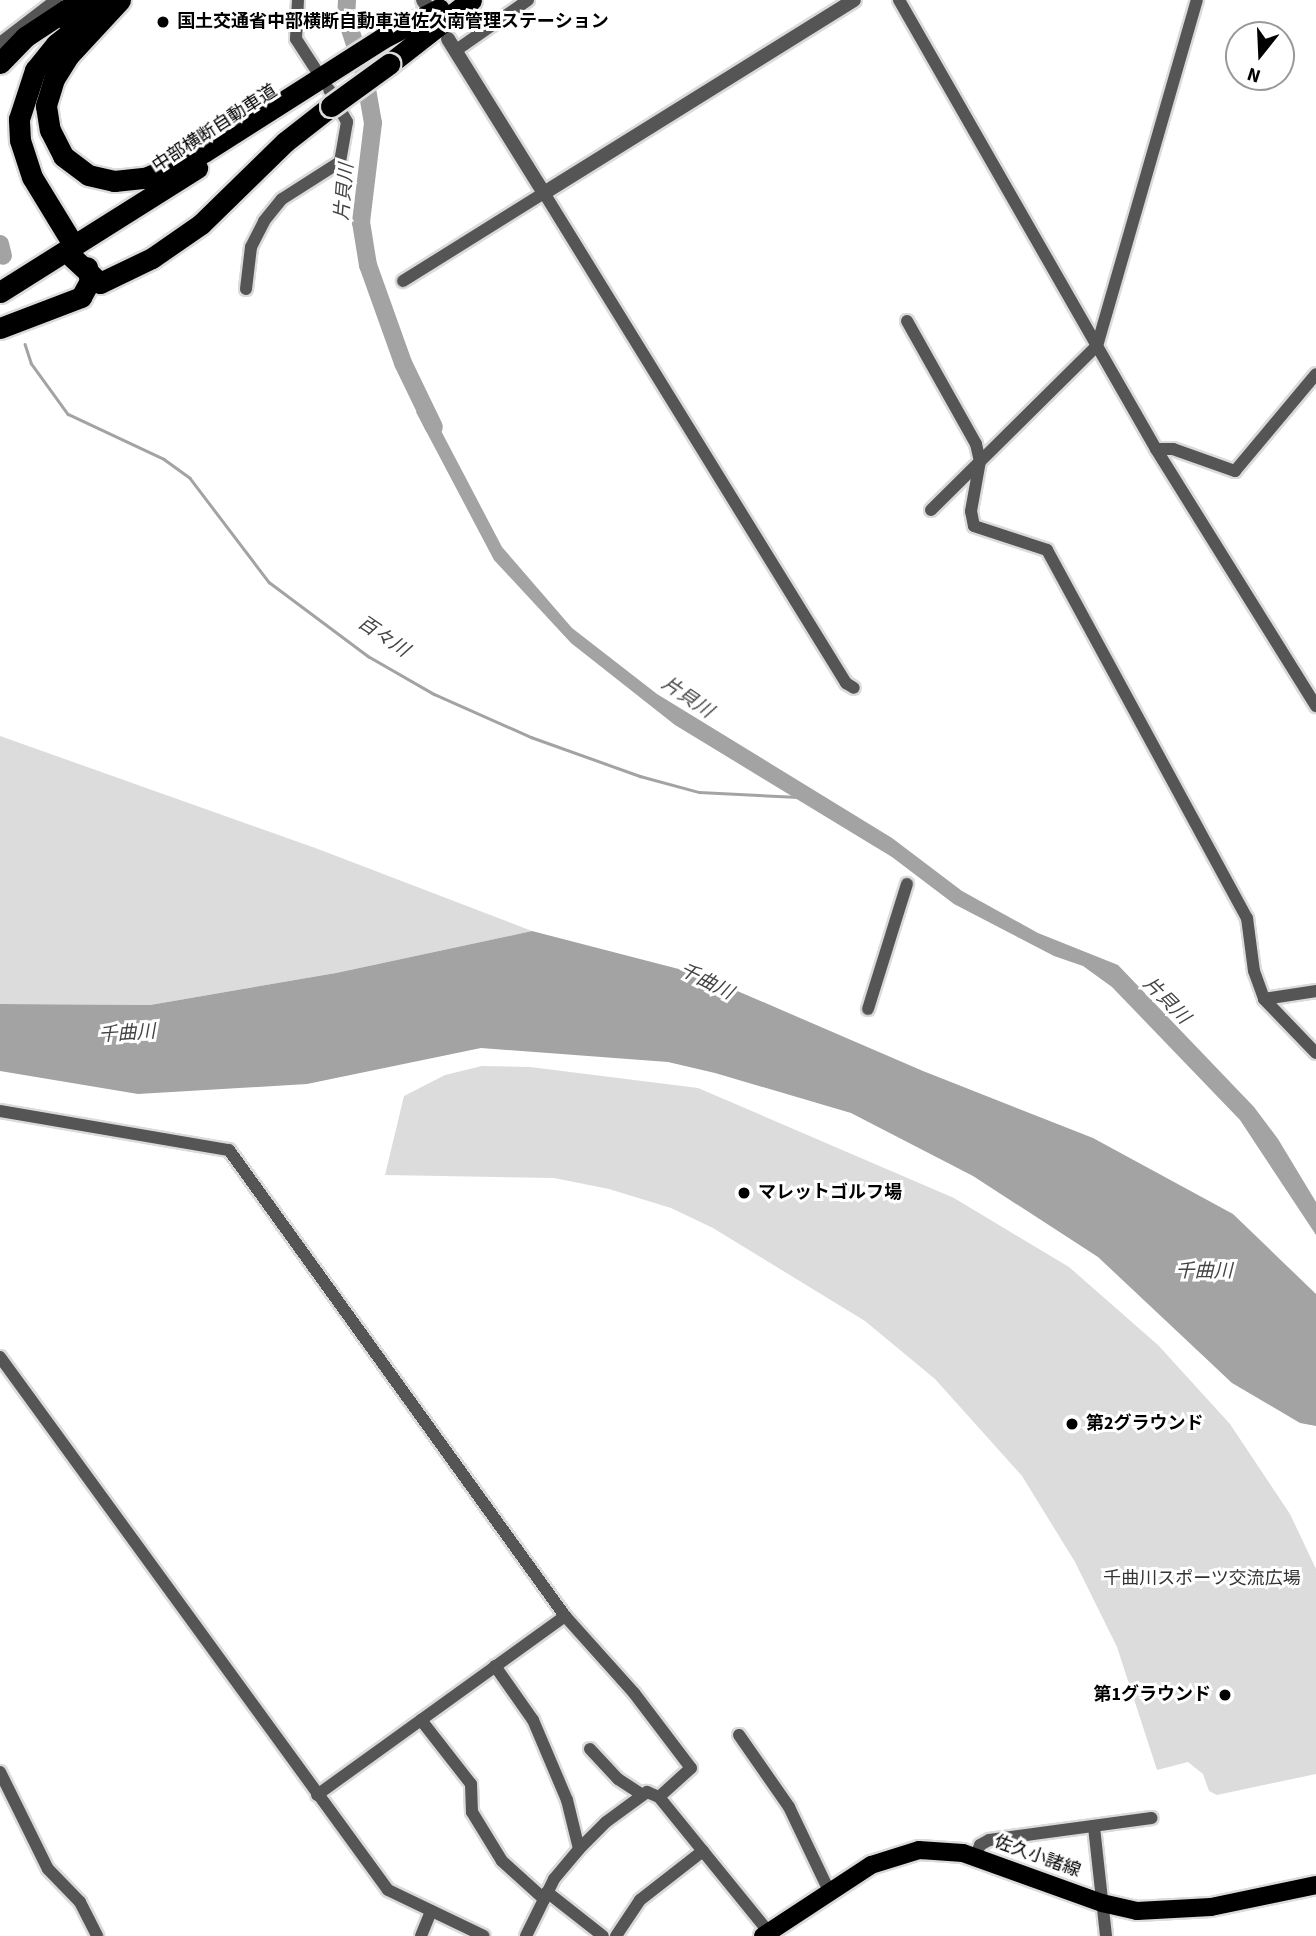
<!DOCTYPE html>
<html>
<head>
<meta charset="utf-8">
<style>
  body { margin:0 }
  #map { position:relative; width:1316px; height:1936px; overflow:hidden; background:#fff; font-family:"Source Sans 3","Noto Sans JP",sans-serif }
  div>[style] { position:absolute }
  .green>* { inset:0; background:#dcdcdc }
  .water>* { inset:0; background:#a3a3a3 }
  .stream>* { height:2.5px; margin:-1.25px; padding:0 1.25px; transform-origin:1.25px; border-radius:1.25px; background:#a3a3a3 }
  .river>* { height:18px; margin:-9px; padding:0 9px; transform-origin:9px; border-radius:9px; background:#a3a3a3 }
  .roads { filter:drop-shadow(2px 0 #dbdbdb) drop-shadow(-2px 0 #dbdbdb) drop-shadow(0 2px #dbdbdb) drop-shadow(0 -2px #dbdbdb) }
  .minor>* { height:12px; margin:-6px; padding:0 6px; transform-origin:6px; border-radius:6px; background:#555 }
  .tertiary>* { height:14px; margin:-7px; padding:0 7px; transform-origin:7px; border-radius:7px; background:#555 }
  .primary>* { height:18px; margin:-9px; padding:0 9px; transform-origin:9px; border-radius:9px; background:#000 }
  .motorway>* { height:21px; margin:-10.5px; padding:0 10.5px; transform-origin:10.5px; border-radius:10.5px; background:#000 }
  .bridges { filter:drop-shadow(2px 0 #dbdbdb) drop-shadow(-2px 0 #dbdbdb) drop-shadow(0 2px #dbdbdb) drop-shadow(0 -2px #dbdbdb) }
  .motorway-bridge>* { height:21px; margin:-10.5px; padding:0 10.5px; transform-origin:10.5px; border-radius:10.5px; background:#000 }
  .dots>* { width:19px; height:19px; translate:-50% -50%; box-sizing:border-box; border:4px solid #fff; border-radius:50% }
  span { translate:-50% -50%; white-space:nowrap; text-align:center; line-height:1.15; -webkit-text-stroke:6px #fff; paint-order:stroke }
  .poi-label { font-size:18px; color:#000; font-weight:700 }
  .left { translate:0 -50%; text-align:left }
  .right { translate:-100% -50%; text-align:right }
  .street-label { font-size:18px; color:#000 }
  .park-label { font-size:18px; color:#333 }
  .water-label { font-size:19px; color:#444; font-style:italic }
  .north { position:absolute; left:1225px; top:21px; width:70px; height:70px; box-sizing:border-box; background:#fff; border:2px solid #999; border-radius:50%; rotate:198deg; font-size:19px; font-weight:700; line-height:28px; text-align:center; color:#000 }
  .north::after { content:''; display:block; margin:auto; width:24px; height:32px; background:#000; clip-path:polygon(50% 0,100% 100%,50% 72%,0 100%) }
</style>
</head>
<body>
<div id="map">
  <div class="green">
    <div style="clip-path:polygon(0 736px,318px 849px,532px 931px,336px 973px,150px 1005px,0 1004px)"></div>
    <div style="clip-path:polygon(482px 1066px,530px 1067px,698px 1088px,954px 1198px,1069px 1267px,1158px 1345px,1230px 1424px,1290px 1514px,1316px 1569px,1316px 1774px,1217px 1795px,1209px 1791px,1203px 1774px,1188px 1762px,1157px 1770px,1117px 1647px,1075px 1562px,1022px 1476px,935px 1379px,865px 1321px,713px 1228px,671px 1208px,609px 1189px,554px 1178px,385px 1175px,404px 1096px,445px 1075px)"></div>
  </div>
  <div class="water">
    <div style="clip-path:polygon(427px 404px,502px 547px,572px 628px,657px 694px,892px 838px,962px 891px,1038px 933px,1118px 965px,1254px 1107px,1278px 1139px,1316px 1202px,1316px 1235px,1240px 1120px,1112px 987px,1083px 966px,1054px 956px,954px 904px,892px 857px,675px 725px,571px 643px,494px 560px,416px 412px)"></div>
    <div style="clip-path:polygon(532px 931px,698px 974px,923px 1071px,1093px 1138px,1233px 1214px,1316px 1294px,1316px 1426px,1300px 1423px,1232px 1383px,1098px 1257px,973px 1176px,851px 1113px,715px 1073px,668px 1062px,481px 1048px,307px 1084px,138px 1094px,0 1071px,0 1004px,150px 1005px,336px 973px)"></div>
  </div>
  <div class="stream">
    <div style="left:25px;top:344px;width:20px;rotate:72deg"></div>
    <div style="left:31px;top:363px;width:63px;rotate:54deg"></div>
    <div style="left:68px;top:414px;width:106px;rotate:25.1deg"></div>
    <div style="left:164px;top:459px;width:32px;rotate:36deg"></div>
    <div style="left:190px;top:478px;width:131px;rotate:52.8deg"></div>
    <div style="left:269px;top:582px;width:124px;rotate:36.8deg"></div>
    <div style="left:368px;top:656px;width:76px;rotate:29.9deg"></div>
    <div style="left:434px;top:694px;width:106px;rotate:23.9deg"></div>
    <div style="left:531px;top:737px;width:116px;rotate:19.7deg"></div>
    <div style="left:640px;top:776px;width:61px;rotate:15.2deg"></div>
    <div style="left:699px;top:792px;width:99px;rotate:2.9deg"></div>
  </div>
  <div class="river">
    <div style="left:347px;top:0;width:17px;rotate:93deg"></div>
    <div style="left:346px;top:17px;width:58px;rotate:71.9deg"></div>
    <div style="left:364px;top:72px;width:52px;rotate:80deg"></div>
    <div style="left:373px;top:123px;width:100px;rotate:96.9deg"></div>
    <div style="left:361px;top:222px;width:44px;rotate:80.8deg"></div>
    <div style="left:368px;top:265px;width:104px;rotate:70.3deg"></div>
    <div style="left:403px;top:363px;width:71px;rotate:64.2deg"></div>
    <div style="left:0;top:244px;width:12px;rotate:76deg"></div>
  </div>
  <div class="roads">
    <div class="minor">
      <div style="left:298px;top:0;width:39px;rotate:93deg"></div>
      <div style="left:296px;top:39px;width:40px;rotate:57.1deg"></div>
      <div style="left:899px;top:0;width:517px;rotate:60.21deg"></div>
      <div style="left:1156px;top:449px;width:303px;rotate:58.1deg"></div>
      <div style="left:0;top:43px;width:71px;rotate:-37.5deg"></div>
      <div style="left:455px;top:51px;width:89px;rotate:-34.9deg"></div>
      <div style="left:403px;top:281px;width:166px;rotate:-32deg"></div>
      <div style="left:544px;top:193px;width:576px;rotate:58.35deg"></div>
      <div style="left:846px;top:683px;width:9px;rotate:32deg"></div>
      <div style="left:246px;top:289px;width:42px;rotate:-83.2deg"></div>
      <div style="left:251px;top:247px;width:29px;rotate:-63deg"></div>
      <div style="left:264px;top:221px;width:28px;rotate:-51deg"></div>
      <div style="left:282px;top:199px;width:69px;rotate:-32.5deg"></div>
      <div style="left:340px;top:162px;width:41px;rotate:-80.1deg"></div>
      <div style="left:347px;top:122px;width:37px;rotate:-119deg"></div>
      <div style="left:907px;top:321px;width:141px;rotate:60.7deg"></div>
      <div style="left:976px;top:444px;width:17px;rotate:77deg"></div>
      <div style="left:980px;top:461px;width:51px;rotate:100.2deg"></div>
      <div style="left:971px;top:511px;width:15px;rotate:79deg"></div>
      <div style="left:974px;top:526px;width:77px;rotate:18.2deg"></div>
      <div style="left:1047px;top:550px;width:419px;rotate:61.5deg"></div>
      <div style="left:1247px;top:918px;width:53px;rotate:82.5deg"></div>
      <div style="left:1254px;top:971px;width:30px;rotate:70deg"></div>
      <div style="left:1264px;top:999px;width:75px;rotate:46.1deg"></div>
      <div style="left:1156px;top:449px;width:17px"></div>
      <div style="left:1173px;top:449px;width:66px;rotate:19.5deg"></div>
      <div style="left:1235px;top:471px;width:126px;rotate:-50.1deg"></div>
      <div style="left:931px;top:510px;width:233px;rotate:-44.7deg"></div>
      <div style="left:1097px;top:346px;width:360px;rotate:-73.9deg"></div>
      <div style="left:1264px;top:999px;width:53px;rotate:-8.7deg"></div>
      <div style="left:868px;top:1009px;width:131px;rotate:-72.7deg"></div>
      <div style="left:0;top:1111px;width:232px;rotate:9.7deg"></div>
      <div style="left:229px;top:1150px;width:575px;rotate:54.21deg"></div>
      <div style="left:565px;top:1616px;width:103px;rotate:48.1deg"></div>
      <div style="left:634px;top:1693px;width:94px;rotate:52.8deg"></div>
      <div style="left:691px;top:1768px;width:43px;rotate:137.8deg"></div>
      <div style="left:0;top:1357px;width:659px;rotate:53.95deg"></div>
      <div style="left:388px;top:1890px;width:106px;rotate:25.6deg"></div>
      <div style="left:495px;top:1666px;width:66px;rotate:54.9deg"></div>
      <div style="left:533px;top:1720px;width:87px;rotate:67deg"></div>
      <div style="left:567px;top:1800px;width:50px;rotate:76.2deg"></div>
      <div style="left:421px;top:1720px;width:81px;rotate:52deg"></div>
      <div style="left:471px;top:1784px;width:28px;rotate:88deg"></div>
      <div style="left:472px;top:1812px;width:57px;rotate:58.5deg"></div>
      <div style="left:502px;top:1861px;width:57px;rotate:42.1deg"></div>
      <div style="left:739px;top:1735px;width:88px;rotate:55.2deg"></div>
      <div style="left:789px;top:1807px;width:93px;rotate:64.5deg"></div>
      <div style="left:590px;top:1749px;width:41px;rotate:47deg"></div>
      <div style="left:618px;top:1779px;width:27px;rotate:33deg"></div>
      <div style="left:0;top:1772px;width:108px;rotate:63.7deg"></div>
      <div style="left:48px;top:1869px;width:46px;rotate:45.9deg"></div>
      <div style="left:80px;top:1902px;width:38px;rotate:63deg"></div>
      <div style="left:317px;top:1795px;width:306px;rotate:-35.8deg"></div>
      <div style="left:1094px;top:1827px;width:110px;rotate:83.7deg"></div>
      <div style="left:975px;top:1857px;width:13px;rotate:-67deg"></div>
      <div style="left:980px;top:1845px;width:10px;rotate:-29deg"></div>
      <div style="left:989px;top:1840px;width:164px;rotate:-7.7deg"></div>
      <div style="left:547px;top:1892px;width:71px;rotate:38.2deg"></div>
      <div style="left:421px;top:1936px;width:27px;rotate:-68deg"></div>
      <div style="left:526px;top:1936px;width:64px;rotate:-63.8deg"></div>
      <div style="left:554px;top:1879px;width:39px;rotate:-50deg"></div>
      <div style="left:579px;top:1849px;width:38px;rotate:-45deg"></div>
      <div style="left:606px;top:1822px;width:51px;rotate:-36.2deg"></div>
      <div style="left:647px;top:1792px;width:13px;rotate:23deg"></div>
      <div style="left:659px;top:1797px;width:179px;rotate:50.9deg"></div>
      <div style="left:616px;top:1936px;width:43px;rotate:-56.3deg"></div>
      <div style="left:640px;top:1900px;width:80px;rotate:-37.9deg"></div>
    </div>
    <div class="tertiary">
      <div style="left:423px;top:0;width:4px;rotate:56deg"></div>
      <div style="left:448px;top:39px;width:181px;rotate:58.1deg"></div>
      <div style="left:544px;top:193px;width:365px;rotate:-31.9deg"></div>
    </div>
    <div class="primary">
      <div style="left:763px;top:1936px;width:129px;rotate:-33.3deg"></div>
      <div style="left:871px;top:1865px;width:50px;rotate:-17.4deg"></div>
      <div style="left:919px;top:1850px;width:44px;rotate:3.9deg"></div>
      <div style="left:963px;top:1853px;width:148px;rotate:19.8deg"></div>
      <div style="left:1102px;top:1903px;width:36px;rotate:13deg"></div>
      <div style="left:1137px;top:1911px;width:74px;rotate:-3.1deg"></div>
      <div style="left:1211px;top:1907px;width:107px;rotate:-11.8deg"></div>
    </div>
    <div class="motorway">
      <div style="left:120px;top:0;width:75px;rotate:132.8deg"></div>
      <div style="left:69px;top:55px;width:28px;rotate:122deg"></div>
      <div style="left:54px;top:79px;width:28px;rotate:107deg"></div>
      <div style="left:46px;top:106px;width:24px;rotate:81deg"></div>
      <div style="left:50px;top:130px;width:29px;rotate:63deg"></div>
      <div style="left:63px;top:156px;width:31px;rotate:37deg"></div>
      <div style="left:88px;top:175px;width:27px;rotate:13deg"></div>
      <div style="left:114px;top:181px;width:31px;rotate:-6deg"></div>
      <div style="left:145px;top:178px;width:64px;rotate:-23.8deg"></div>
      <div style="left:204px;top:152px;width:212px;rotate:-32.5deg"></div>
      <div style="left:383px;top:38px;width:63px;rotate:-27.4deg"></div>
      <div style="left:68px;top:22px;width:37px;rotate:-36deg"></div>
      <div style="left:0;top:63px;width:36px;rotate:-46deg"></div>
      <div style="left:25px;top:37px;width:64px;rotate:-33.4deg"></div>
      <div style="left:389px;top:64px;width:104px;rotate:-38deg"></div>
      <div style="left:68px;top:236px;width:69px;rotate:-121.4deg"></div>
      <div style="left:32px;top:177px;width:39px;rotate:-108deg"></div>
      <div style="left:20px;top:140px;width:21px;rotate:-93deg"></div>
      <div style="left:19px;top:119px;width:52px;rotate:-71.9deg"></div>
      <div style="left:35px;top:70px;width:33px;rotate:-51deg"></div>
      <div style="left:56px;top:44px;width:41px;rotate:-38deg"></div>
      <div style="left:72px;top:257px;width:38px;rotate:43deg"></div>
      <div style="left:100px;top:283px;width:58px;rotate:-25.7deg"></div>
      <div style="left:152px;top:258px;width:60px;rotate:-34.8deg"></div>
      <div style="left:201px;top:224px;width:117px;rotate:-44.3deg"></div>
      <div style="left:285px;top:142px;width:58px;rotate:-38deg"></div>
      <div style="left:0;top:292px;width:233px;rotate:-32.2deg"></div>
      <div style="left:0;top:328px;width:87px;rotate:-20.9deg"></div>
      <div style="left:81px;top:297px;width:18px;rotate:-61deg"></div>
      <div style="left:90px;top:281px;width:14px;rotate:-102deg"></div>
    </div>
  </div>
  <div class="bridges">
    <div class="motorway-bridge">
      <div style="left:331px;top:106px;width:72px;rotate:-35.9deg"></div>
    </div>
  </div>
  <div class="dots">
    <div style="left:163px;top:22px;background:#000"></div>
    <div style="left:744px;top:1193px;background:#000"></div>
    <div style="left:1072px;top:1424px;background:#000"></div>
    <div style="left:1225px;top:1695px;background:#000"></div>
  </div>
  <div class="poi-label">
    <span class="left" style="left:177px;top:22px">国土交通省中部横断自動車道佐久南管理ステーション</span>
    <span class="left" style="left:758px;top:1193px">マレットゴルフ場</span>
    <span class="left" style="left:1086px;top:1424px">第2グラウンド</span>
    <span class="right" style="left:1211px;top:1695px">第1グラウンド</span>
  </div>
  <div class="street-label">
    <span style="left:215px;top:129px;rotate:-33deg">中部横断自動車道</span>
    <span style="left:1037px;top:1857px;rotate:20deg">佐久小諸線</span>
  </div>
  <div class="park-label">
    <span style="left:1202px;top:1579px">千曲川スポーツ交流広場</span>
  </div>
  <div class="water-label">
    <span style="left:345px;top:192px;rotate:-85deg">片貝川</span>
    <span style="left:383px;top:637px;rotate:34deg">百々川</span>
    <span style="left:687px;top:698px;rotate:34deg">片貝川</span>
    <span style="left:706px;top:982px;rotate:27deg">千曲川</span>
    <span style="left:1166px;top:1001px;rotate:45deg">片貝川</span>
    <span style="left:127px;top:1034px;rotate:-4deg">千曲川</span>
    <span style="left:1204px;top:1272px">千曲川</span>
  </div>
  <div class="north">N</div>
</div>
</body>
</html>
